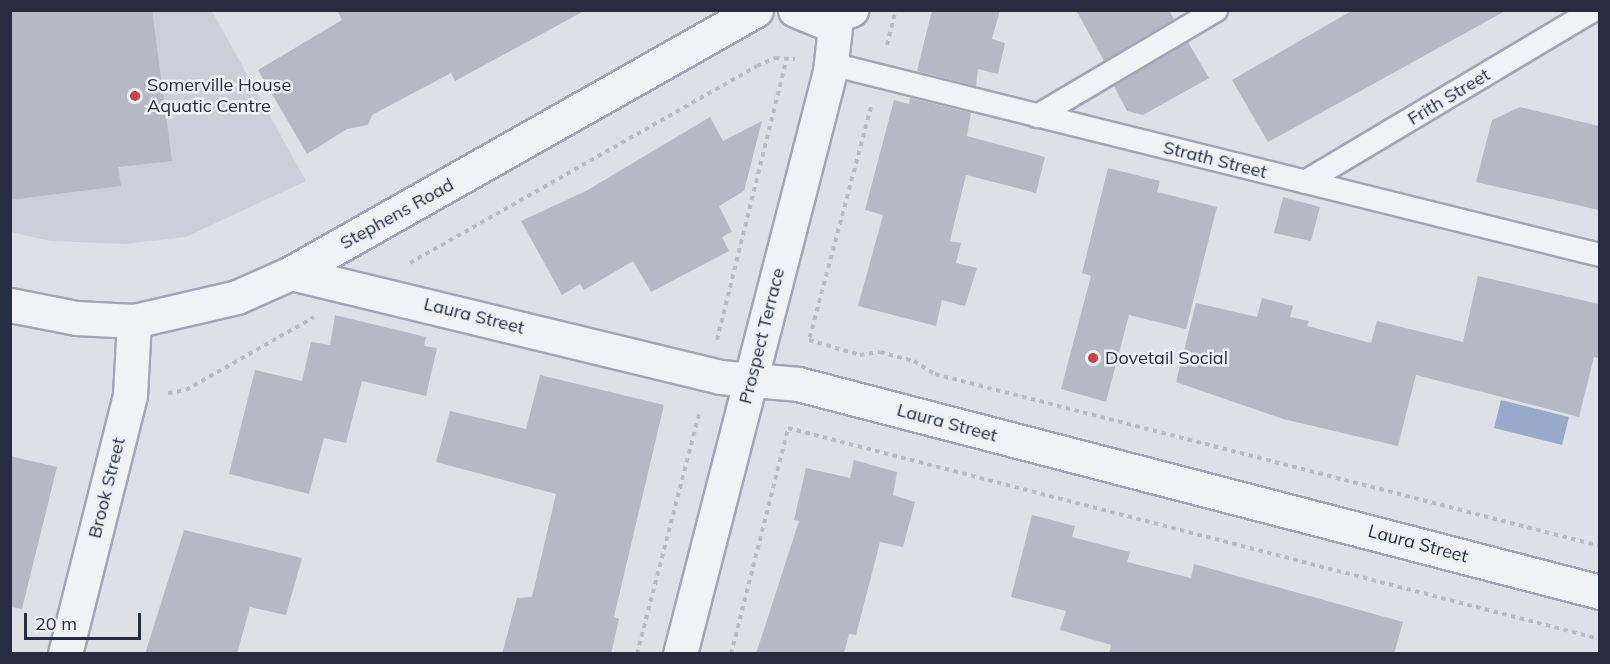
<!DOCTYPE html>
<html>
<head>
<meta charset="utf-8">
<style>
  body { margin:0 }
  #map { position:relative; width:1610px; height:664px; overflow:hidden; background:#dee0e8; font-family:Mulish,sans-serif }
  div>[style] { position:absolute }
  .built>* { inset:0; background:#cccfda }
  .water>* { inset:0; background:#98a9c9 }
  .building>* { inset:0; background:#b5b9c5 }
  .path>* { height:4px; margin-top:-2px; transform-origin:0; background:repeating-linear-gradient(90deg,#b8bbc3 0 4.5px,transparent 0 9px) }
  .roads { filter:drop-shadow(2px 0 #a3a6b2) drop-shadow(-2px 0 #a3a6b2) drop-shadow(0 2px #a3a6b2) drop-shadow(0 -2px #a3a6b2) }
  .service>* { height:22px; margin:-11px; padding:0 11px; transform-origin:11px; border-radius:11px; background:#f1f2f6 }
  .minor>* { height:33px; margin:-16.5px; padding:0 16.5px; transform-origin:16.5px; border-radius:16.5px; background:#f1f2f6 }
  .tertiary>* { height:33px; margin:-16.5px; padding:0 16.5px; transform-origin:16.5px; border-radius:16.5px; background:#f1f2f6 }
  .dots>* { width:16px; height:16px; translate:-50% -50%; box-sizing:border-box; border:3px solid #edf0f5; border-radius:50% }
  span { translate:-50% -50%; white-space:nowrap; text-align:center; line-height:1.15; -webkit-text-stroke:5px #edf0f5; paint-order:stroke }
  .poi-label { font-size:18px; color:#272c3f }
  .left { translate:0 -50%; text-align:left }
  .street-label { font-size:18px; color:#272c3f }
  .frame { position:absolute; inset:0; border:12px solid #272c3f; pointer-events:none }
  .scale { position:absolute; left:24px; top:613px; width:117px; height:27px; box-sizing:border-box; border:3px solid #272c3f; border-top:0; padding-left:8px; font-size:18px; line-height:21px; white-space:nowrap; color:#272c3f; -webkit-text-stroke:4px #edf0f5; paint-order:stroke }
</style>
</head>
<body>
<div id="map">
  <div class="built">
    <div style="clip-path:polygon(11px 11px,212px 11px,306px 181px,186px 237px,124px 244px,50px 241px,11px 232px)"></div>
  </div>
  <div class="water">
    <div style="clip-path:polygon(1501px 400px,1569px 417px,1562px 445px,1494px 428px)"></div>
  </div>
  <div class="building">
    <div style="clip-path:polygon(10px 10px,152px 10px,172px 161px,118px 167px,121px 186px,10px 200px)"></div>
    <div style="clip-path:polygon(337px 10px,586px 10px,455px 81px,451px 73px,372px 115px,368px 125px,347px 129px,307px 154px,258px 70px,342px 20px)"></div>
    <div style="clip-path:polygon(932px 10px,1000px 10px,992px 39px,1005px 43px,998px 74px,978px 69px,976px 86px,917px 71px)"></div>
    <div style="clip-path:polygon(1076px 10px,1169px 10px,1174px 19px,1104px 61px)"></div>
    <div style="clip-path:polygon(1353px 10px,1507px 10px,1268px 142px,1232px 80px)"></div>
    <div style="clip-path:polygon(1188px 42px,1209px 78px,1143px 115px,1127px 111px,1114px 86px)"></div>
    <div style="clip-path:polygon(910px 98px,971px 113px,967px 136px,1045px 157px,1036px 193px,966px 175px,950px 241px,961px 243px,956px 263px,977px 268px,965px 306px,942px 300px,936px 326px,858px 306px,883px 215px,865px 210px,894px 100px,909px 104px)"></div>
    <div style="clip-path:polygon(1520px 107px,1599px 126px,1599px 210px,1476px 182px,1492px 120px)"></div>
    <div style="clip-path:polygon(710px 117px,723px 141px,762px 121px,744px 191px,719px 206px,732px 232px,722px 237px,729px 251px,651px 292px,633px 261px,584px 290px,580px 284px,562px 295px,521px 221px,586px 191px)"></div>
    <div style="clip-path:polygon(1108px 168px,1160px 181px,1157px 192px,1217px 207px,1186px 329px,1129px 315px,1106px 402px,1061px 389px,1091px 276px,1082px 273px)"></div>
    <div style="clip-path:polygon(1283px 197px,1320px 207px,1311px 241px,1274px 233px)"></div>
    <div style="clip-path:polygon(1478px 276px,1599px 304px,1599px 358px,1594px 357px,1579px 417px,1416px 375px,1398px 446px,1283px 419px,1176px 382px,1196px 303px,1257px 317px,1262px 298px,1293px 306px,1290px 317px,1309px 321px,1307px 326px,1371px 343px,1377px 321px,1463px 342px)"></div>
    <div style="clip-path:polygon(335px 315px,426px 337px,424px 346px,437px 348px,426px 396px,362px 381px,346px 443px,324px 438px,309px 494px,229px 474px,255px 370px,302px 381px,311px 342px,330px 345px)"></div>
    <div style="clip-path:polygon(540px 375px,664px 405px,614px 617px,619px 619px,611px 654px,502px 654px,517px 598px,532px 597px,556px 494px,436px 462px,450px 411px,526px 429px)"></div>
    <div style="clip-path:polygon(10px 456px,57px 467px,22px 609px,10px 607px)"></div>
    <div style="clip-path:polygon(854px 460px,897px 472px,893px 495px,915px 502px,903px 547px,880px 542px,856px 635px,849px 634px,844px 654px,756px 654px,799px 521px,794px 520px,806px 468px,850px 478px)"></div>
    <div style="clip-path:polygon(1032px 515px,1075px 526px,1072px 537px,1130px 552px,1127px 562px,1191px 578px,1194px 564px,1403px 622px,1394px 654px,1109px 654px,1111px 645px,1060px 630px,1066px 611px,1011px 597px)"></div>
    <div style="clip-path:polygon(184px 530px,302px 558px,286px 615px,250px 607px,237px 654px,145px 654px)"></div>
  </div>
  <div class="path">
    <div style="left:887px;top:45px;width:36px;rotate:-76deg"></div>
    <div style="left:871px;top:107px;width:241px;rotate:104.9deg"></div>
    <div style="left:809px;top:340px;width:53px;rotate:16.4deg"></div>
    <div style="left:860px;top:355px;width:20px;rotate:-9deg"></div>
    <div style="left:880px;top:352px;width:35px;rotate:15deg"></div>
    <div style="left:914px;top:361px;width:25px;rotate:32deg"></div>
    <div style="left:935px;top:374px;width:687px;rotate:14.5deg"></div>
    <div style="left:410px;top:263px;width:399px;rotate:-29.6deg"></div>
    <div style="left:757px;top:66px;width:20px;rotate:-24deg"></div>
    <div style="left:775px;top:58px;width:20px;rotate:3deg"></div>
    <div style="left:717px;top:340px;width:291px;rotate:-76.1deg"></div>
    <div style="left:168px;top:393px;width:18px;rotate:-9deg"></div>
    <div style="left:186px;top:390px;width:147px;rotate:-29.7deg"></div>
    <div style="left:637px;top:654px;width:252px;rotate:-75.5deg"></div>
    <div style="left:731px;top:654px;width:233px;rotate:-75.8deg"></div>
    <div style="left:788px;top:428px;width:839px;rotate:14.57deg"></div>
  </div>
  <div class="roads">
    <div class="service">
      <div style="left:831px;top:64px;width:792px;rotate:13.95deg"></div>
      <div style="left:1037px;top:116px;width:208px;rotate:-30.6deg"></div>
      <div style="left:1305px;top:182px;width:335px;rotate:-30.8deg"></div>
    </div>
    <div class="minor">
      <div style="left:291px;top:273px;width:441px;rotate:13.6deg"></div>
      <div style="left:720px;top:377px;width:78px;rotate:5.1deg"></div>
      <div style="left:798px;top:384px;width:829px;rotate:14.54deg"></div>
      <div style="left:65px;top:654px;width:267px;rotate:-75.9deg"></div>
      <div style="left:130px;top:395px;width:74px;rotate:-86.9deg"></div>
      <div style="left:680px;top:654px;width:602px;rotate:-75.57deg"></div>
      <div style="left:830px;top:71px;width:53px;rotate:-83.5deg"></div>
    </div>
    <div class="tertiary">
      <div style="left:795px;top:10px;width:27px;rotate:22deg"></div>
      <div style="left:820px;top:20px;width:33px;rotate:-18deg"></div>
      <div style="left:10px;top:305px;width:67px;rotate:11.1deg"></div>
      <div style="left:76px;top:318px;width:58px;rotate:3deg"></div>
      <div style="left:134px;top:321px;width:106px;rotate:-13.1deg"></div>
      <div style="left:237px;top:297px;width:59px;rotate:-24deg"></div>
      <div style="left:291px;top:273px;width:534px;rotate:-29.49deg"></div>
    </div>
  </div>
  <div class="dots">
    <div style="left:135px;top:96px;background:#d04042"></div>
    <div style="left:1093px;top:358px;background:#d04042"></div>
  </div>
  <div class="poi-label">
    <span class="left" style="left:147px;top:96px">Somerville House<br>Aquatic Centre</span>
    <span class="left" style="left:1105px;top:358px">Dovetail Social</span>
  </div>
  <div class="street-label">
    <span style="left:1449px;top:97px;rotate:-31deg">Frith Street</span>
    <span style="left:1215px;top:160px;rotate:14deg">Strath Street</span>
    <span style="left:397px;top:214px;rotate:-29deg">Stephens Road</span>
    <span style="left:474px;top:316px;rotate:14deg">Laura Street</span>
    <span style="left:762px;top:336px;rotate:-76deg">Prospect Terrace</span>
    <span style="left:947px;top:423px;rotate:15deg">Laura Street</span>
    <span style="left:107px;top:488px;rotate:-76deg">Brook Street</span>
    <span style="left:1418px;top:544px;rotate:15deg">Laura Street</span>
  </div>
  <div class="frame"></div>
  <div class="scale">20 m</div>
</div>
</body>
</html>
